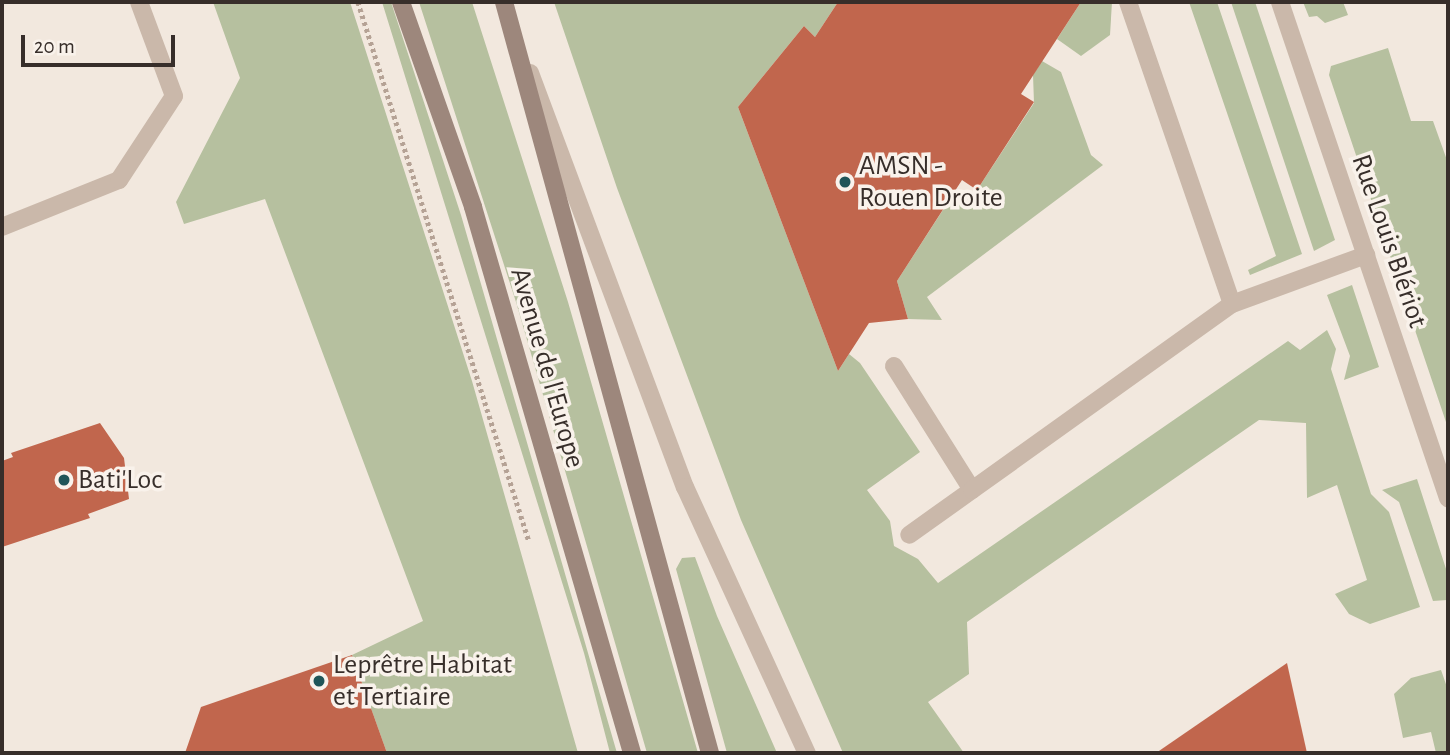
<!DOCTYPE html>
<html>
<head>
<meta charset="utf-8">
<style>
  body { margin:0 }
  #map { position:relative; width:1450px; height:755px; overflow:hidden; background:#f2e8de; font-family:"Alegreya Sans",sans-serif }
  div>[style] { position:absolute }
  .green>* { inset:0; background:#b6c09f }
  .building>* { inset:0; background:#c1664d }
  .path>* { height:4.5px; margin-top:-2.25px; transform-origin:0; background:repeating-linear-gradient(90deg,#b5a295 0 3.5px,transparent 0 7px) }
  .service>* { height:18px; margin:-9px; padding:0 9px; transform-origin:9px; border-radius:9px; background:#cab8aa }
  .minor>* { height:18px; margin:-9px; padding:0 9px; transform-origin:9px; border-radius:9px; background:#cab8aa }
  .secondary>* { height:18px; margin:-9px; padding:0 9px; transform-origin:9px; border-radius:9px; background:#9d877c }
  .dots>* { width:19px; height:19px; translate:-50% -50%; box-sizing:border-box; border:4px solid #f9f2eb; border-radius:50% }
  span { translate:-50% -50%; white-space:nowrap; text-align:center; line-height:1.15; -webkit-text-stroke:7px #f9f2eb; paint-order:stroke }
  .poi-label { font-size:28px; color:#372e2a }
  .left { translate:0 -50%; text-align:left }
  .street-label { font-size:28px; color:#372e2a }
  .frame { position:absolute; inset:0; border:4px solid #372e2a; pointer-events:none }
  .scale { position:absolute; left:21px; top:35px; width:154px; height:32px; box-sizing:border-box; border:4px solid #372e2a; border-top:0; padding-left:9px; font-size:21px; line-height:24px; white-space:nowrap; color:#372e2a; -webkit-text-stroke:5px #f9f2eb; paint-order:stroke }
</style>
</head>
<body>
<div id="map">
  <div class="green">
    <div style="clip-path:polygon(213px 2px,350px 2px,472px 381px,578px 753px,387px 753px,352px 655px,423px 621px,265px 199px,184px 224px,176px 202px,240px 78px)"></div>
    <div style="clip-path:polygon(382px 2px,391px 2px,461px 215px,617px 753px,610px 753px,584px 653px)"></div>
    <div style="clip-path:polygon(419px 2px,472px 2px,568px 302px,698px 753px,647px 753px,516px 302px)"></div>
    <div style="clip-path:polygon(554px 2px,838px 2px,815px 37px,804px 26px,738px 107px,838px 371px,849px 354px,860px 363px,920px 452px,867px 490px,890px 521px,894px 546px,918px 559px,938px 583px,1288px 341px,1300px 350px,1327px 330px,1336px 349px,1331px 369px,1371px 494px,1389px 512px,1420px 607px,1370px 624px,1349px 614px,1335px 594px,1367px 580px,1337px 485px,1307px 498px,1306px 423px,1259px 420px,967px 622px,969px 674px,928px 702px,964px 753px,843px 753px,741px 520px,617px 188px)"></div>
    <div style="clip-path:polygon(1081px 2px,1112px 2px,1110px 35px,1081px 56px,1057px 39px)"></div>
    <div style="clip-path:polygon(1189px 2px,1217px 2px,1302px 254px,1250px 275px,1248px 270px,1276px 256px)"></div>
    <div style="clip-path:polygon(1231px 2px,1255px 2px,1335px 240px,1314px 251px)"></div>
    <div style="clip-path:polygon(1303px 2px,1343px 2px,1348px 15px,1325px 23px,1317px 16px,1309px 17px)"></div>
    <div style="clip-path:polygon(1388px 48px,1411px 121px,1433px 121px,1448px 163px,1448px 428px,1329px 75px,1331px 66px)"></div>
    <div style="clip-path:polygon(1042px 61px,1061px 72px,1091px 155px,1103px 165px,927px 297px,942px 320px,908px 319px,897px 281px,950px 199px,977px 190px,1034px 103px,1033px 75px)"></div>
    <div style="clip-path:polygon(1352px 285px,1379px 367px,1344px 380px,1350px 356px,1327px 295px)"></div>
    <div style="clip-path:polygon(1417px 479px,1448px 575px,1447px 600px,1433px 601px,1399px 502px,1382px 490px)"></div>
    <div style="clip-path:polygon(695px 557px,717px 616px,777px 753px,727px 753px,676px 569px,682px 558px)"></div>
    <div style="clip-path:polygon(1441px 670px,1448px 690px,1448px 753px,1436px 753px,1431px 732px,1403px 738px,1394px 694px,1411px 678px)"></div>
  </div>
  <div class="building">
    <div style="clip-path:polygon(838px 2px,1081px 2px,1021px 94px,1034px 102px,977px 190px,962px 180px,897px 281px,908px 319px,869px 323px,838px 371px,738px 107px,804px 26px,815px 37px)"></div>
    <div style="clip-path:polygon(100px 423px,124px 458px,129px 499px,88px 514px,90px 518px,2px 547px,2px 461px,13px 457px,11px 453px)"></div>
    <div style="clip-path:polygon(352px 655px,387px 753px,185px 753px,201px 707px)"></div>
    <div style="clip-path:polygon(1287px 663px,1307px 753px,1156px 753px)"></div>
  </div>
  <div class="path">
    <div style="left:358px;top:2px;width:565px;rotate:72.4deg"></div>
  </div>
  <div class="service">
    <div style="left:1128px;top:2px;width:319px;rotate:71deg"></div>
    <div style="left:1232px;top:304px;width:143px;rotate:-20.1deg"></div>
    <div style="left:2px;top:227px;width:126px;rotate:-21.9deg"></div>
    <div style="left:119px;top:180px;width:100px;rotate:-56.8deg"></div>
    <div style="left:174px;top:96px;width:100px;rotate:-110.4deg"></div>
    <div style="left:894px;top:366px;width:146px;rotate:57.8deg"></div>
    <div style="left:972px;top:490px;width:77px;rotate:144.5deg"></div>
    <div style="left:972px;top:490px;width:320px;rotate:-35.6deg"></div>
  </div>
  <div class="minor">
    <div style="left:1280px;top:2px;width:524px;rotate:71.29deg"></div>
    <div style="left:530px;top:73px;width:442px;rotate:69.5deg"></div>
    <div style="left:685px;top:487px;width:293px;rotate:65.4deg"></div>
  </div>
  <div class="secondary">
    <div style="left:401px;top:2px;width:217px;rotate:70.6deg"></div>
    <div style="left:473px;top:207px;width:569px;rotate:73.76deg"></div>
    <div style="left:504px;top:2px;width:779px;rotate:74.66deg"></div>
  </div>
  <div class="dots">
    <div style="left:845px;top:182px;background:#205558"></div>
    <div style="left:64px;top:480px;background:#205558"></div>
    <div style="left:319px;top:681px;background:#205558"></div>
  </div>
  <div class="poi-label">
    <span class="left" style="left:859px;top:182px">AMSN -<br>Rouen Droite</span>
    <span class="left" style="left:78px;top:480px">Bati'Loc</span>
    <span class="left" style="left:333px;top:681px">Leprêtre Habitat<br>et Tertiaire</span>
  </div>
  <div class="street-label">
    <span style="left:1389px;top:241px;rotate:71deg">Rue Louis Blériot</span>
    <span style="left:547px;top:368px;rotate:74deg">Avenue de l'Europe</span>
  </div>
  <div class="frame"></div>
  <div class="scale">20 m</div>
</div>
</body>
</html>
